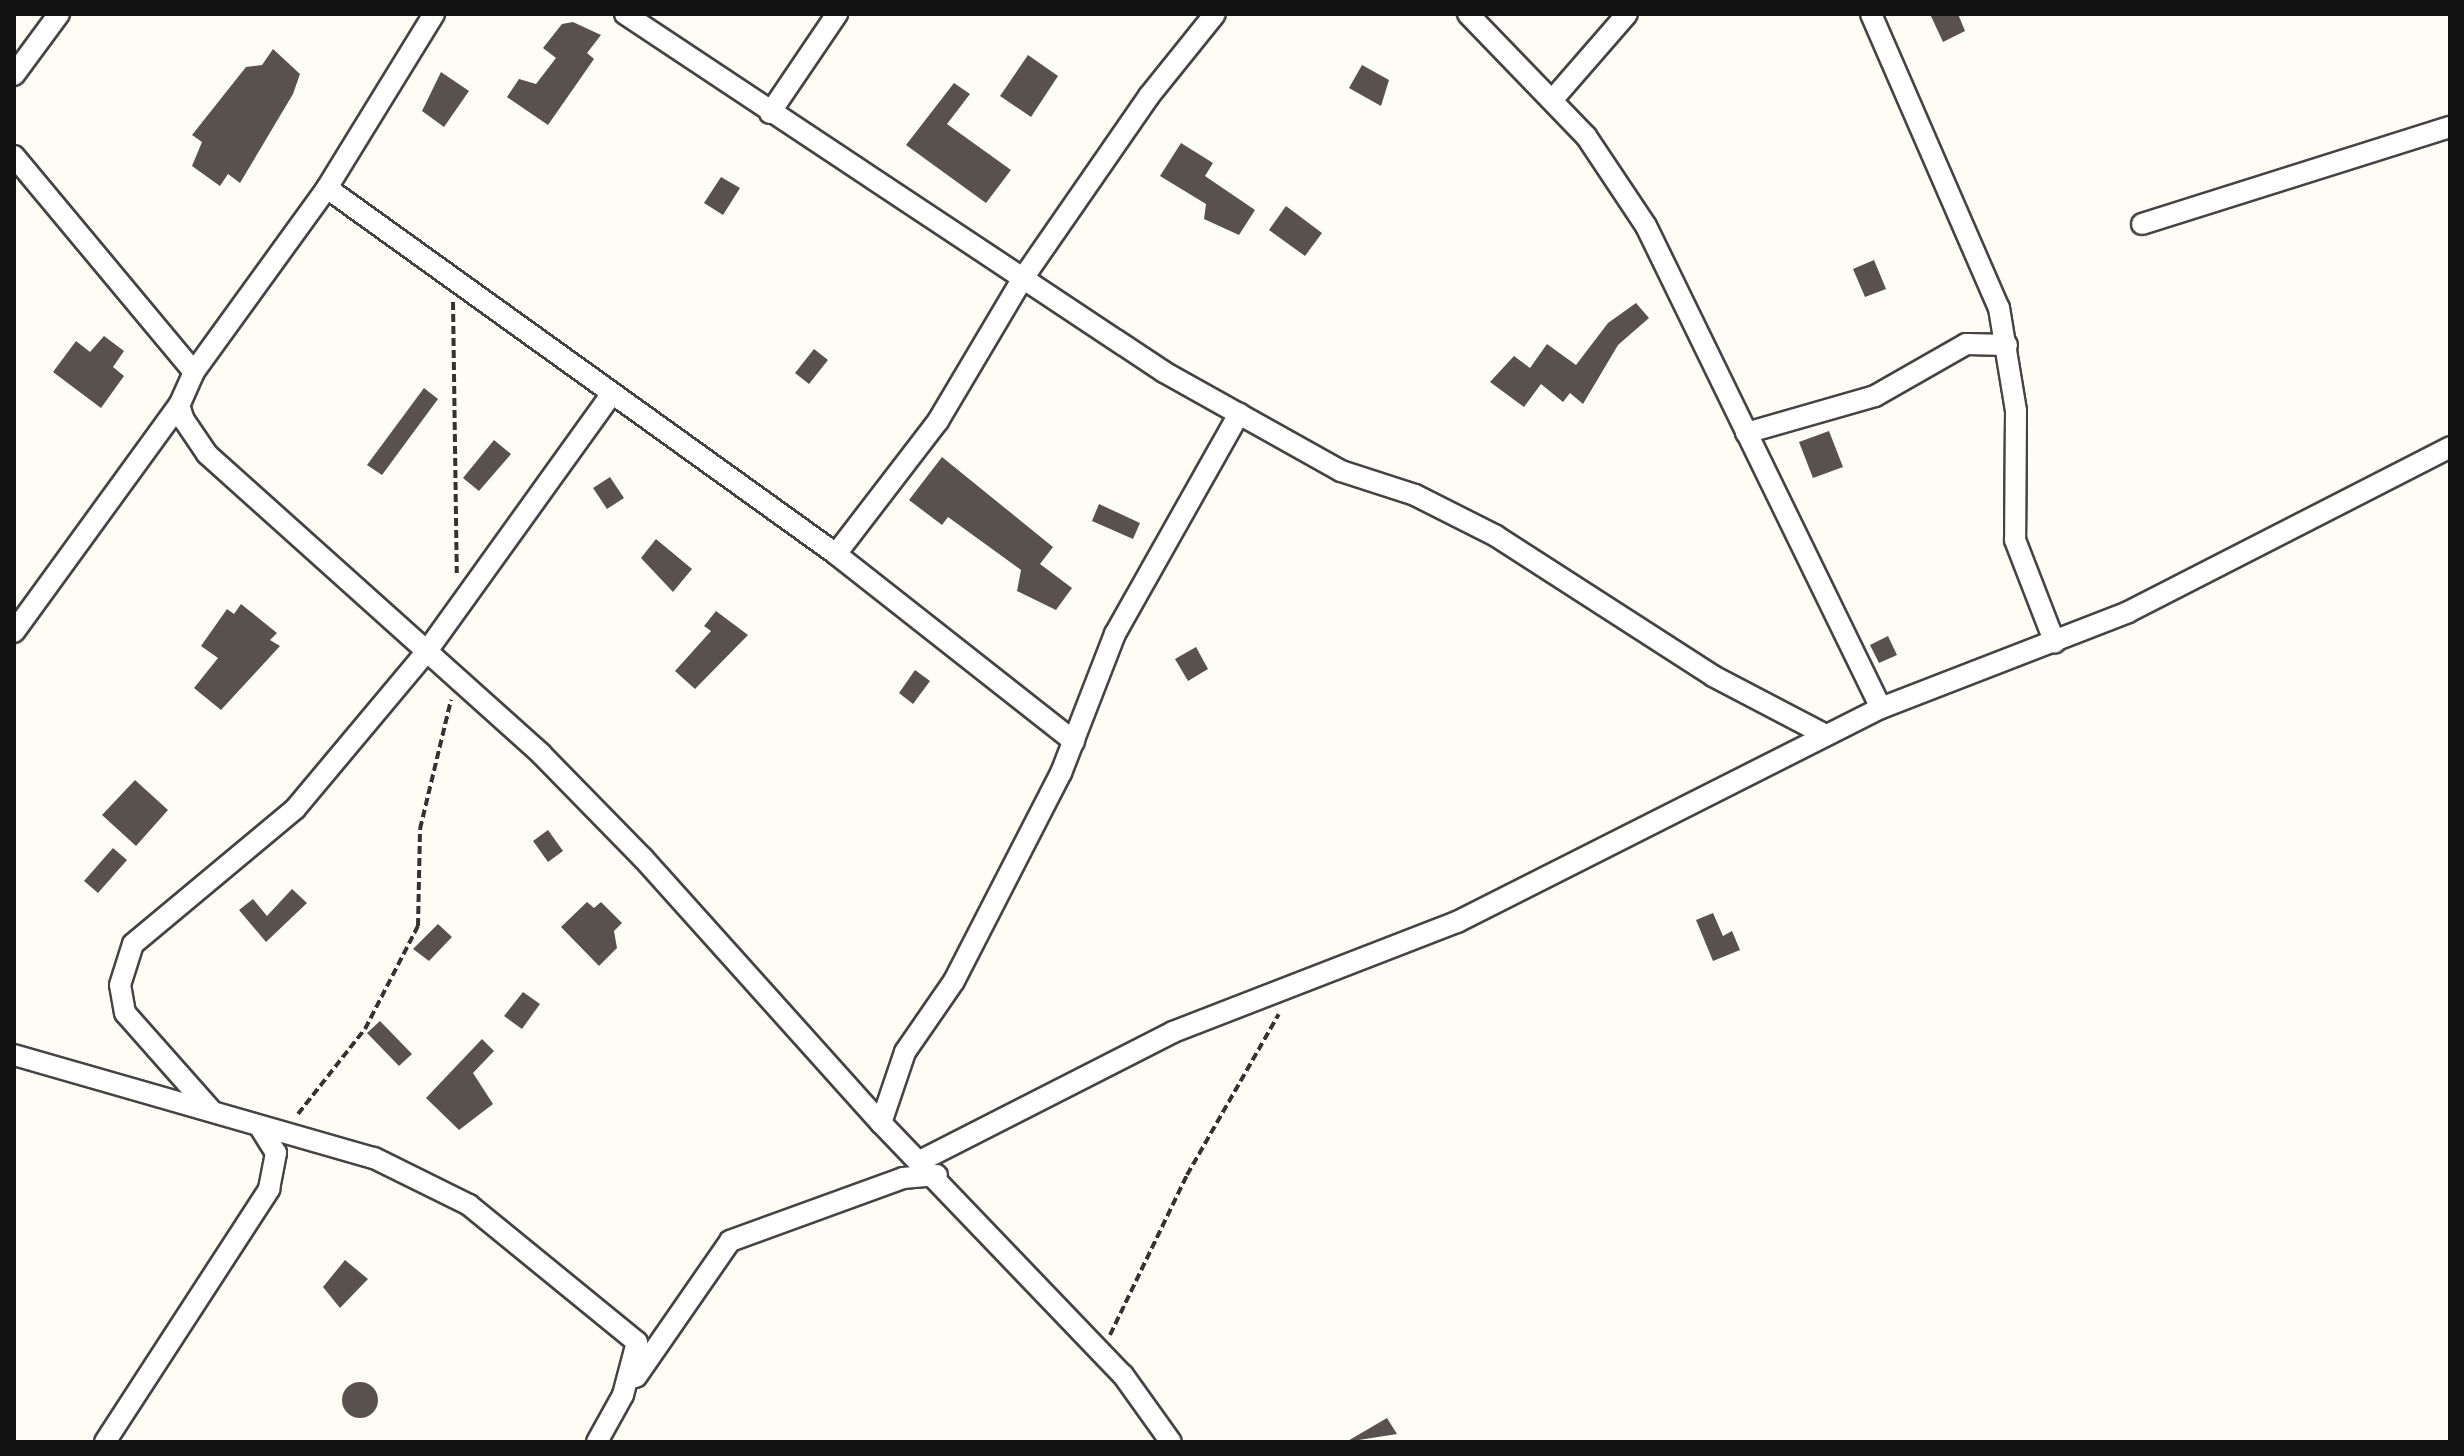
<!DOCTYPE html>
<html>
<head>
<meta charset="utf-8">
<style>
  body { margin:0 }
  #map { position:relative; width:2464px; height:1456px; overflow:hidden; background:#fffcf5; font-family:"IBM Plex Serif",serif }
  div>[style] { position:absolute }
  .building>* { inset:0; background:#59514d }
  .round { border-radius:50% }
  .path>* { height:4px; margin-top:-2px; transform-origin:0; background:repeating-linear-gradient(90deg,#333 0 8px,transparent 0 12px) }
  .roads { filter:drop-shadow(2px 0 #444) drop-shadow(-2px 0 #444) drop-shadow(0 2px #444) drop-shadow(0 -2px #444) }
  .minor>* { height:20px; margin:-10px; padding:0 10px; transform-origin:10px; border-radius:10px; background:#fff }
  span { translate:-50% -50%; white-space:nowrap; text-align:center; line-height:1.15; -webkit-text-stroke:8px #fff; paint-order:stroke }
  .frame { position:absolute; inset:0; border:16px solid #111; pointer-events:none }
</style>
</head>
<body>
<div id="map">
  <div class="building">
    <div style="clip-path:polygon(1930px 14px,1958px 14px,1965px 31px,1943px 42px)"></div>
    <div style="clip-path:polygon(573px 22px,601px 35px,587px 53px,594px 59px,548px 125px,507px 97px,519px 79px,536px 84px,556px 58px,543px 48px,562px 24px)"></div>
    <div style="clip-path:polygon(273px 49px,300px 74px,293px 94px,240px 183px,228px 174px,220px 186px,192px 166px,202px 142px,192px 135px,246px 67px,262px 65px)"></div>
    <div style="clip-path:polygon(1028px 55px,1058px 76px,1031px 117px,1000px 96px)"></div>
    <div style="clip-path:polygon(1362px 65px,1389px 80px,1381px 106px,1349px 88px)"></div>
    <div style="clip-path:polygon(441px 72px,469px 91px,444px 127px,422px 111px)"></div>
    <div style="clip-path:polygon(954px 83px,970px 94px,947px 124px,1011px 170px,986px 203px,906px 145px)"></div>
    <div style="clip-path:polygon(1181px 143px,1213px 163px,1205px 176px,1255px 210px,1239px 235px,1204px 219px,1206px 204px,1160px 176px)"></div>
    <div style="clip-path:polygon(721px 177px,740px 188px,723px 215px,704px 203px)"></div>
    <div style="clip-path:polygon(1286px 206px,1322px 233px,1305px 256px,1269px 230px)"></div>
    <div style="clip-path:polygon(1874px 260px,1886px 289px,1865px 297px,1853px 269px)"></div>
    <div style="clip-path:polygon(1636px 303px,1649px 318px,1618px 345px,1583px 404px,1570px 393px,1563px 402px,1541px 384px,1524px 407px,1490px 382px,1514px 356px,1530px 368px,1547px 344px,1576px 365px,1608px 323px)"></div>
    <div style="clip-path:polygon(104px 336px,124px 351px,113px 367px,124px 376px,101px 408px,53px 372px,76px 341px,90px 352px)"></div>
    <div style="clip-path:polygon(814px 349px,828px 360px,809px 384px,795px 373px)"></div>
    <div style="clip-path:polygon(424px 388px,438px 399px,382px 475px,367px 465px)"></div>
    <div style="clip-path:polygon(1829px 431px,1843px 467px,1813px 478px,1799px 442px)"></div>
    <div style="clip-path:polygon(494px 440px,511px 454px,479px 491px,463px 478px)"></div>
    <div style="clip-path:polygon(942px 457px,1053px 547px,1040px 564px,1072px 588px,1056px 610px,1017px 591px,1021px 570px,948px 517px,942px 525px,909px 500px)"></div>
    <div style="clip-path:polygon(610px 477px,624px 498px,607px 509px,593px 488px)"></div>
    <div style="clip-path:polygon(1099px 504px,1140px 523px,1133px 539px,1092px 521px)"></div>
    <div style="clip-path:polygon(656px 539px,692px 569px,673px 592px,641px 558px)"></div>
    <div style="clip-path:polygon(241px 604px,277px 633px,270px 640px,280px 646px,221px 710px,194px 688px,218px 658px,201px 646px,227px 609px,234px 614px)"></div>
    <div style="clip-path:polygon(716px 611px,748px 635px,695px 689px,675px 671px,711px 631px,704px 626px)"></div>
    <div style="clip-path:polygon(1888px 636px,1897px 655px,1879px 663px,1870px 645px)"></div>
    <div style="clip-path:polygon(1196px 647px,1208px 669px,1188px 681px,1175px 659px)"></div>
    <div style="clip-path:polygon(915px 670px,930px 681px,913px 704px,899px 693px)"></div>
    <div style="clip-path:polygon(135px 780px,168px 810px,136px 846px,102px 815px)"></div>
    <div style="clip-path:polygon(548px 830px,563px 851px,548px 862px,533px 841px)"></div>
    <div style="clip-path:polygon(113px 848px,127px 860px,98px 893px,84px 881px)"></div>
    <div style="clip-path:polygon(292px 889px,307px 903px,266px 942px,239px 910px,253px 899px,267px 916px)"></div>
    <div style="clip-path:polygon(587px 902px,594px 908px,601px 902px,622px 923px,614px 931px,617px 948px,599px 966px,561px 927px)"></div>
    <div style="clip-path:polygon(1713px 913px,1723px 936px,1732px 931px,1740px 950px,1713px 961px,1696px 920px)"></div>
    <div style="clip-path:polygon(438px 924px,452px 937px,429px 961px,413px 949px)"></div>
    <div style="clip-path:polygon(523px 992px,540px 1004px,522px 1029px,504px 1016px)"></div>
    <div style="clip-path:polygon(380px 1021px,412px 1054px,399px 1066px,367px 1033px)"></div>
    <div style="clip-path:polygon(482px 1039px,494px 1051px,473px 1073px,493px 1104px,459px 1130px,426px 1098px)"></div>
    <div style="clip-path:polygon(345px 1260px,368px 1279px,340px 1308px,323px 1287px)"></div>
    <div class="round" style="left:342px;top:1382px;width:36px;height:36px"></div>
    <div style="clip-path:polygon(1387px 1418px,1397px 1434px,1346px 1442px)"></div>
  </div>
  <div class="path">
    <div style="left:453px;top:302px;width:271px;rotate:89.2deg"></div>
    <div style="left:298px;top:1114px;width:108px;rotate:-51.8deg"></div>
    <div style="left:365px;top:1029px;width:116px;rotate:-62.8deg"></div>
    <div style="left:418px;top:926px;width:97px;rotate:-88.8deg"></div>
    <div style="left:420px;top:829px;width:133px;rotate:-76.5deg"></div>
    <div style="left:1110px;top:1335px;width:178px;rotate:-64.3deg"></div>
    <div style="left:1187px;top:1175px;width:185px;rotate:-60.3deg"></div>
  </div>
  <div class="roads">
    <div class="minor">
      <div style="left:434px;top:14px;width:204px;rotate:121.6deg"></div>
      <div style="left:327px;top:188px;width:227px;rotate:125.9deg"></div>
      <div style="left:194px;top:372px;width:36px;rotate:114deg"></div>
      <div style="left:179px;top:405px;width:16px;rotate:72deg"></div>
      <div style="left:184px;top:420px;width:41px;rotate:55.9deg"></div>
      <div style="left:207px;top:454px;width:449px;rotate:41.9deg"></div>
      <div style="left:541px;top:754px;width:146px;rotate:45.6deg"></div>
      <div style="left:643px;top:858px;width:356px;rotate:48.1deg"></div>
      <div style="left:881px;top:1123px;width:349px;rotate:46.2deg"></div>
      <div style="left:1123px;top:1375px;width:82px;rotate:54.4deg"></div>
      <div style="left:625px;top:14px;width:647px;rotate:33.59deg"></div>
      <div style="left:1164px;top:372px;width:203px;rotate:29.2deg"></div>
      <div style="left:1341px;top:471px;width:78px;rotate:18deg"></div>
      <div style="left:1415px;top:495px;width:91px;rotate:26.8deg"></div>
      <div style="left:1496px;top:536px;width:258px;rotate:32.8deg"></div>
      <div style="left:1713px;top:676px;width:125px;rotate:27.6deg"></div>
      <div style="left:1468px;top:14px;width:170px;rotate:46deg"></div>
      <div style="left:1586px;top:136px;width:108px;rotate:56.3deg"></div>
      <div style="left:1646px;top:226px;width:536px;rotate:64.01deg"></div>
      <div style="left:1871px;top:14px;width:321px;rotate:66.5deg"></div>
      <div style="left:1999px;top:308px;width:104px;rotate:80.6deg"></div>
      <div style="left:2016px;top:411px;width:129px;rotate:90.4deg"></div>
      <div style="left:2015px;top:540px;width:110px;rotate:68.8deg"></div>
      <div style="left:14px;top:75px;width:76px;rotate:-53.6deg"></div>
      <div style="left:1554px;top:98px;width:111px;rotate:-49deg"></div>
      <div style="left:770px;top:113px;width:120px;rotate:-55.9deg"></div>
      <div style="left:14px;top:156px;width:281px;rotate:50.2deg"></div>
      <div style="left:327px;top:188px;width:627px;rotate:35.72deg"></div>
      <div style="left:836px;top:554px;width:303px;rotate:38.2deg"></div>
      <div style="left:2142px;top:224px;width:323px;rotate:-17.5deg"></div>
      <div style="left:1746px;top:433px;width:134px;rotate:-16deg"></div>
      <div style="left:1875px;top:396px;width:105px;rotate:-29.7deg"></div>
      <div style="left:1966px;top:344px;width:41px;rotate:1.4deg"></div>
      <div style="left:836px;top:554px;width:168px;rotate:-52.5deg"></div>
      <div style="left:938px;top:421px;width:163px;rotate:-59.3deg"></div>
      <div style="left:1021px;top:281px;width:225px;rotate:-55.3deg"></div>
      <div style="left:1149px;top:96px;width:105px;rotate:-51.2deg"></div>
      <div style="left:14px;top:632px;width:281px;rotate:-54deg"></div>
      <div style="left:14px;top:1055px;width:374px;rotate:16deg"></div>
      <div style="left:374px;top:1158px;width:106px;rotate:26.3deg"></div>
      <div style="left:469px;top:1205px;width:217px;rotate:39.2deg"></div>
      <div style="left:637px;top:1342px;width:55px;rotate:104.8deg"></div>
      <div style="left:623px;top:1395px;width:54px;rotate:119deg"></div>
      <div style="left:210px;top:1109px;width:128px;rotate:-131.5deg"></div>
      <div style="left:125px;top:1013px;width:28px;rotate:-100deg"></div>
      <div style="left:120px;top:985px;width:43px;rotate:-72.4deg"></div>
      <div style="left:133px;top:944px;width:211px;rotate:-39.8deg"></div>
      <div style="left:295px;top:809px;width:206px;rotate:-50.1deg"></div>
      <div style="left:427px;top:651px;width:317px;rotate:-54.3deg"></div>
      <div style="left:881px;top:1123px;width:75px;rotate:-71.3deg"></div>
      <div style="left:905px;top:1052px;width:86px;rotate:-55.4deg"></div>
      <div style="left:954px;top:981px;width:234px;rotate:-62.8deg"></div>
      <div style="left:1061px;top:773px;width:149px;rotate:-68.8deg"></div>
      <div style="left:1115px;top:634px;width:253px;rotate:-60.6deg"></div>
      <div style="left:922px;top:1160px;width:282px;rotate:-27deg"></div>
      <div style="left:1173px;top:1032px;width:305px;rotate:-21.2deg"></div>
      <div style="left:1457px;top:922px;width:475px;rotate:-26.8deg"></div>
      <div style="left:1881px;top:708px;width:265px;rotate:-21.2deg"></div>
      <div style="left:2128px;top:612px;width:362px;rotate:-27.1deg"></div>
      <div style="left:636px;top:1377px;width:165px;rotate:-55.3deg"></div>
      <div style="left:730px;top:1241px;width:184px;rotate:-20deg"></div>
      <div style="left:903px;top:1178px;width:34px;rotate:-5deg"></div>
      <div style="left:105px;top:1442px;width:302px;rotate:-57deg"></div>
      <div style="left:269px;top:1189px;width:37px;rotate:-79deg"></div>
      <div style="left:276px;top:1153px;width:28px;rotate:-122deg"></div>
    </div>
  </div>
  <div class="frame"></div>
</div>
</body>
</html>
